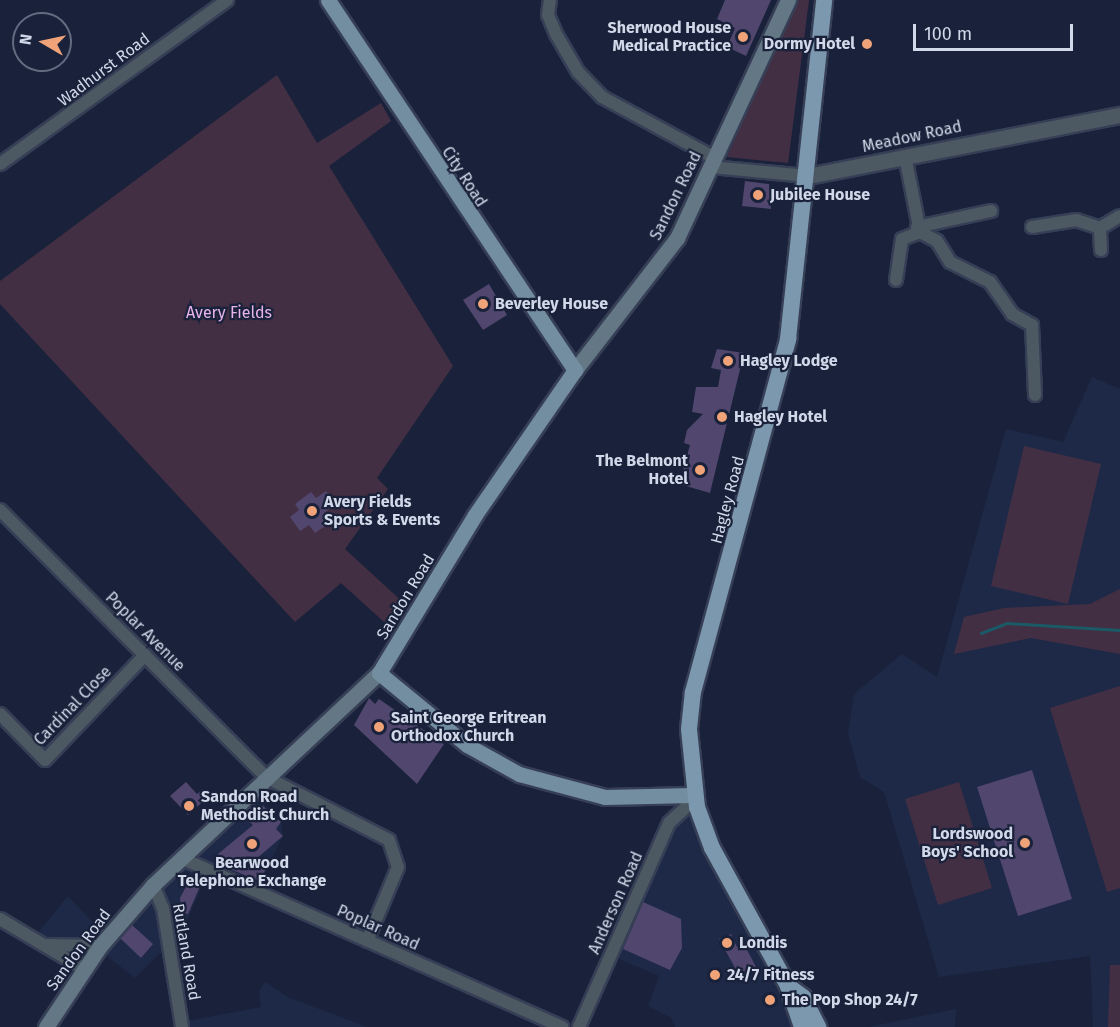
<!DOCTYPE html>
<html>
<head>
<meta charset="utf-8">
<style>
  body { margin:0 }
  #map { position:relative; width:1120px; height:1027px; overflow:hidden; background:#19223a; font-family:"Fira Sans",sans-serif }
  div>[style] { position:absolute }
  .built>* { inset:0; background:#1e2947 }
  .green>* { inset:0; background:#432f44 }
  .stream>* { height:3px; margin:-1.5px; padding:0 1.5px; transform-origin:1.5px; border-radius:1.5px; background:#1a5a66 }
  .building>* { inset:0; background:#51466d }
  .roads { filter:drop-shadow(2px 0 #363f56) drop-shadow(-2px 0 #363f56) drop-shadow(0 2px #363f56) drop-shadow(0 -2px #363f56) }
  .minor>* { height:12px; margin:-6px; padding:0 6px; transform-origin:6px; border-radius:6px; background:#4c5962 }
  .tertiary>* { height:15px; margin:-7.5px; padding:0 7.5px; transform-origin:7.5px; border-radius:7.5px; background:#4c5962 }
  .secondary>* { height:15px; margin:-7.5px; padding:0 7.5px; transform-origin:7.5px; border-radius:7.5px; background:#637785 }
  .primary>* { height:15px; margin:-7.5px; padding:0 7.5px; transform-origin:7.5px; border-radius:7.5px; background:#748ea1 }
  .trunk>* { height:16px; margin:-8px; padding:0 8px; transform-origin:8px; border-radius:8px; background:#7c98ae }
  .dots>* { width:16px; height:16px; translate:-50% -50%; box-sizing:border-box; border:3px solid #19223a; border-radius:50% }
  span { translate:-50% -50%; white-space:nowrap; text-align:center; line-height:1.15; -webkit-text-stroke:4.5px #19223a; paint-order:stroke }
  .poi-label { font-size:16px; color:#d1d8e9; font-weight:700 }
  .right { translate:-100% -50%; text-align:right }
  .left { translate:0 -50%; text-align:left }
  .street-label { font-size:16px; color:#d1d8e9 }
  .park-label { font-size:16px; color:#e8b3eb }
  .north { position:absolute; left:12px; top:12px; width:60px; height:60px; box-sizing:border-box; background:#19223a; border:2px solid #636b80; border-radius:50%; rotate:279deg; font-size:16px; font-weight:700; line-height:24px; text-align:center; color:#d1d8e9 }
  .north::after { content:''; display:block; margin:auto; width:21px; height:27px; background:#f0a378; clip-path:polygon(50% 0,100% 100%,50% 72%,0 100%) }
  .scale { position:absolute; left:913px; top:24px; width:160px; height:27px; box-sizing:border-box; border:3px solid #d1d8e9; border-top:0; padding-left:8px; font-size:18px; line-height:21px; white-space:nowrap; color:#d1d8e9; -webkit-text-stroke:4px #19223a; paint-order:stroke }
</style>
</head>
<body>
<div id="map">
  <div class="built">
    <div style="clip-path:polygon(1092px 377px,1120px 389px,1120px 1027px,1093px 1027px,1090px 956px,939px 977px,884px 792px,860px 777px,848px 733px,854px 694px,902px 654px,937px 677px,1006px 429px,1063px 442px)"></div>
    <div style="clip-path:polygon(251px 791px,281px 822px,283px 836px,255px 893px,208px 872px,186px 923px,166px 927px,170px 952px,159px 954px,135px 978px,98px 949px,91px 959px,33px 939px,68px 896px,107px 937px)"></div>
    <div style="clip-path:polygon(694px 800px,810px 1027px,675px 1027px,671px 1018px,648px 1006px,659px 976px,610px 955px,669px 823px)"></div>
    <div style="clip-path:polygon(265px 982px,288px 997px,367px 1027px,182px 1027px,181px 1022px,261px 1007px,259px 991px)"></div>
    <div style="clip-path:polygon(956px 1009px,955px 1027px,868px 1027px)"></div>
  </div>
  <div class="green">
    <div style="clip-path:polygon(796px 0,809px 0,788px 163px,727px 157px)"></div>
    <div style="clip-path:polygon(277px 75px,317px 143px,381px 103px,391px 121px,329px 166px,453px 366px,377px 478px,388px 489px,345px 549px,407px 606px,393px 630px,341px 583px,295px 622px,0 304px,0 281px)"></div>
    <div style="clip-path:polygon(1024px 446px,1101px 464px,1068px 604px,991px 586px)"></div>
    <div style="clip-path:polygon(1120px 589px,1120px 654px,1031px 638px,954px 654px,964px 617px,1004px 608px,1090px 604px)"></div>
    <div style="clip-path:polygon(1120px 686px,1120px 888px,1107px 892px,1050px 708px)"></div>
    <div style="clip-path:polygon(959px 782px,992px 888px,938px 905px,905px 799px)"></div>
    <div style="clip-path:polygon(1110px 965px,1120px 965px,1120px 1027px,1108px 1027px)"></div>
  </div>
  <div class="stream">
    <div style="left:981px;top:633px;width:28px;rotate:-21deg"></div>
    <div style="left:1007px;top:623px;width:113px;rotate:3.5deg"></div>
  </div>
  <div class="building">
    <div style="clip-path:polygon(725px 0,771px 0,746px 56px,727px 47px,735px 28px,717px 19px)"></div>
    <div style="clip-path:polygon(745px 181px,769px 184px,771px 209px,742px 206px)"></div>
    <div style="clip-path:polygon(489px 284px,507px 315px,483px 330px,463px 300px)"></div>
    <div style="clip-path:polygon(717px 349px,744px 353px,710px 493px,679px 484px,690px 445px,684px 443px,687px 430px,703px 414px,692px 412px,696px 387px,718px 387px,721px 370px,711px 368px)"></div>
    <div style="clip-path:polygon(326px 491px,335px 504px,324px 513px,331px 522px,315px 533px,309px 525px,300px 531px,290px 517px,299px 510px,295px 504px,311px 492px,316px 498px)"></div>
    <div style="clip-path:polygon(369px 698px,375px 704px,379px 699px,444px 744px,417px 784px,354px 725px)"></div>
    <div style="clip-path:polygon(1032px 770px,1072px 899px,1018px 916px,977px 787px)"></div>
    <div style="clip-path:polygon(186px 782px,197px 794px,203px 789px,209px 796px,188px 815px,170px 796px)"></div>
    <div style="clip-path:polygon(263px 806px,281px 822px,276px 829px,283px 836px,256px 859px,266px 869px,259px 881px,220px 865px,218px 854px,253px 825px,248px 820px)"></div>
    <div style="clip-path:polygon(190px 879px,201px 884px,188px 914px,181px 912px,180px 898px)"></div>
    <div style="clip-path:polygon(643px 902px,681px 919px,682px 948px,670px 970px,623px 949px)"></div>
    <div style="clip-path:polygon(132px 925px,153px 944px,141px 958px,120px 938px)"></div>
    <div style="clip-path:polygon(731px 934px,737px 947px,744px 944px,756px 967px,739px 975px,719px 939px)"></div>
  </div>
  <div class="roads">
    <div class="minor">
      <div style="left:550px;top:0;width:15px;rotate:98deg"></div>
      <div style="left:548px;top:15px;width:21px;rotate:67deg"></div>
      <div style="left:556px;top:34px;width:44px;rotate:59.9deg"></div>
      <div style="left:578px;top:72px;width:35px;rotate:46deg"></div>
      <div style="left:602px;top:97px;width:128px;rotate:28.4deg"></div>
      <div style="left:905px;top:156px;width:77px;rotate:78.8deg"></div>
      <div style="left:920px;top:232px;width:19px;rotate:28deg"></div>
      <div style="left:937px;top:241px;width:25px;rotate:58deg"></div>
      <div style="left:950px;top:262px;width:45px;rotate:26.6deg"></div>
      <div style="left:990px;top:282px;width:39px;rotate:55deg"></div>
      <div style="left:1012px;top:314px;width:23px;rotate:29deg"></div>
      <div style="left:1032px;top:325px;width:70px;rotate:87.5deg"></div>
      <div style="left:0;top:164px;width:280px;rotate:-35.8deg"></div>
      <div style="left:711px;top:167px;width:97px;rotate:5.3deg"></div>
      <div style="left:917px;top:227px;width:76px;rotate:-12.2deg"></div>
      <div style="left:1032px;top:227px;width:45px;rotate:-9deg"></div>
      <div style="left:1076px;top:220px;width:25px;rotate:18deg"></div>
      <div style="left:1101px;top:250px;width:22px;rotate:-93deg"></div>
      <div style="left:1100px;top:228px;width:23px;rotate:-31deg"></div>
      <div style="left:896px;top:280px;width:41px;rotate:-81.7deg"></div>
      <div style="left:902px;top:239px;width:19px;rotate:-21deg"></div>
      <div style="left:0;top:510px;width:377px;rotate:45.1deg"></div>
      <div style="left:266px;top:777px;width:138px;rotate:27.1deg"></div>
      <div style="left:389px;top:840px;width:28px;rotate:72deg"></div>
      <div style="left:398px;top:867px;width:80px;rotate:112.7deg"></div>
      <div style="left:0;top:714px;width:64px;rotate:45.6deg"></div>
      <div style="left:45px;top:760px;width:145px;rotate:-46.4deg"></div>
      <div style="left:181px;top:858px;width:417px;rotate:23.9deg"></div>
      <div style="left:153px;top:885px;width:25px;rotate:67deg"></div>
      <div style="left:163px;top:908px;width:121px;rotate:80.9deg"></div>
      <div style="left:0;top:919px;width:98px;rotate:30.8deg"></div>
      <div style="left:47px;top:945px;width:53px;rotate:1.1deg"></div>
      <div style="left:579px;top:1027px;width:223px;rotate:-66.2deg"></div>
      <div style="left:669px;top:823px;width:34px;rotate:-43deg"></div>
    </div>
    <div class="tertiary">
      <div style="left:808px;top:176px;width:318px;rotate:-11.1deg"></div>
    </div>
    <div class="secondary">
      <div style="left:575px;top:370px;width:167px;rotate:-52.3deg"></div>
      <div style="left:677px;top:238px;width:263px;rotate:-65deg"></div>
      <div style="left:46px;top:1027px;width:97px;rotate:-56.3deg"></div>
      <div style="left:100px;top:946px;width:81px;rotate:-49deg"></div>
      <div style="left:153px;top:885px;width:310px;rotate:-43.2deg"></div>
    </div>
    <div class="primary">
      <div style="left:328px;top:0;width:445px;rotate:56.3deg"></div>
      <div style="left:575px;top:370px;width:176px;rotate:124.6deg"></div>
      <div style="left:475px;top:515px;width:185px;rotate:121.3deg"></div>
      <div style="left:379px;top:673px;width:114px;rotate:39.3deg"></div>
      <div style="left:467px;top:745px;width:60px;rotate:29.1deg"></div>
      <div style="left:519px;top:774px;width:89px;rotate:15deg"></div>
      <div style="left:605px;top:797px;width:88px;rotate:-1.3deg"></div>
    </div>
    <div class="trunk">
      <div style="left:788px;top:986px;width:19px;rotate:36deg"></div>
      <div style="left:803px;top:997px;width:34px;rotate:63deg"></div>
      <div style="left:802px;top:1027px;width:43px;rotate:-108.9deg"></div>
      <div style="left:788px;top:986px;width:158px;rotate:-118.8deg"></div>
      <div style="left:712px;top:848px;width:44px;rotate:-110.1deg"></div>
      <div style="left:697px;top:807px;width:78px;rotate:-95.9deg"></div>
      <div style="left:689px;top:729px;width:37px;rotate:-84deg"></div>
      <div style="left:693px;top:692px;width:366px;rotate:-74.9deg"></div>
      <div style="left:788px;top:339px;width:341px;rotate:-83.9deg"></div>
    </div>
  </div>
  <div class="dots">
    <div style="left:743px;top:37px;background:#f0a378"></div>
    <div style="left:867px;top:44px;background:#f0a378"></div>
    <div style="left:758px;top:195px;background:#f0a378"></div>
    <div style="left:483px;top:304px;background:#f0a378"></div>
    <div style="left:728px;top:361px;background:#f0a378"></div>
    <div style="left:722px;top:417px;background:#f0a378"></div>
    <div style="left:700px;top:470px;background:#f0a378"></div>
    <div style="left:312px;top:511px;background:#f0a378"></div>
    <div style="left:379px;top:727px;background:#f0a378"></div>
    <div style="left:189px;top:806px;background:#f0a378"></div>
    <div style="left:1025px;top:843px;background:#f0a378"></div>
    <div style="left:252px;top:844px;background:#f0a378"></div>
    <div style="left:727px;top:943px;background:#f0a378"></div>
    <div style="left:715px;top:975px;background:#f0a378"></div>
    <div style="left:770px;top:1000px;background:#f0a378"></div>
  </div>
  <div class="poi-label">
    <span class="right" style="left:731px;top:37px">Sherwood House<br>Medical Practice</span>
    <span class="right" style="left:855px;top:44px">Dormy Hotel</span>
    <span class="left" style="left:770px;top:195px">Jubilee House</span>
    <span class="left" style="left:495px;top:304px">Beverley House</span>
    <span class="left" style="left:740px;top:361px">Hagley Lodge</span>
    <span class="left" style="left:734px;top:417px">Hagley Hotel</span>
    <span class="right" style="left:688px;top:470px">The Belmont<br>Hotel</span>
    <span class="left" style="left:324px;top:511px">Avery Fields<br>Sports &amp; Events</span>
    <span class="left" style="left:391px;top:727px">Saint George Eritrean<br>Orthodox Church</span>
    <span class="left" style="left:201px;top:806px">Sandon Road<br>Methodist Church</span>
    <span class="right" style="left:1013px;top:843px">Lordswood<br>Boys' School</span>
    <span style="left:252px;top:872px">Bearwood<br>Telephone Exchange</span>
    <span class="left" style="left:739px;top:943px">Londis</span>
    <span class="left" style="left:727px;top:975px">24/7 Fitness</span>
    <span class="left" style="left:782px;top:1000px">The Pop Shop 24/7</span>
  </div>
  <div class="street-label">
    <span style="left:104px;top:70px;rotate:-37deg">Wadhurst Road</span>
    <span style="left:912px;top:137px;rotate:-12deg">Meadow Road</span>
    <span style="left:464px;top:177px;rotate:57deg">City Road</span>
    <span style="left:676px;top:196px;rotate:-64deg">Sandon Road</span>
    <span style="left:728px;top:500px;rotate:-75deg">Hagley Road</span>
    <span style="left:406px;top:597px;rotate:-59deg">Sandon Road</span>
    <span style="left:145px;top:632px;rotate:45deg">Poplar Avenue</span>
    <span style="left:73px;top:706px;rotate:-46deg">Cardinal Close</span>
    <span style="left:616px;top:903px;rotate:-66deg">Anderson Road</span>
    <span style="left:378px;top:928px;rotate:24deg">Poplar Road</span>
    <span style="left:79px;top:950px;rotate:-54deg">Sandon Road</span>
    <span style="left:186px;top:952px;rotate:80deg">Rutland Road</span>
  </div>
  <div class="park-label">
    <span style="left:229px;top:313px">Avery Fields</span>
  </div>
  <div class="north">N</div>
  <div class="scale">100 m</div>
</div>
</body>
</html>
